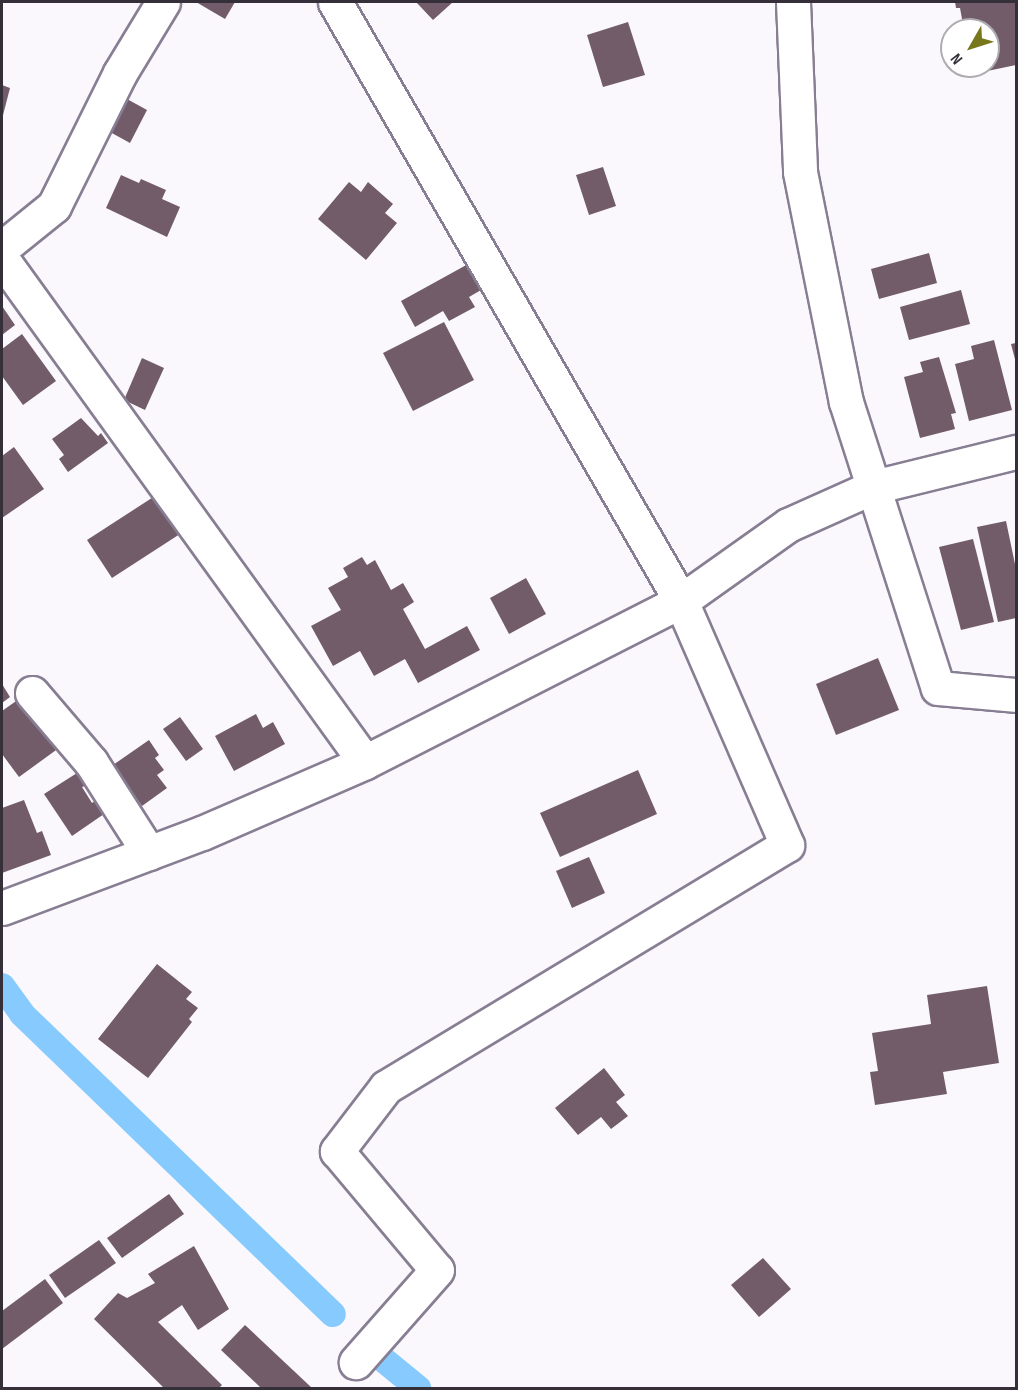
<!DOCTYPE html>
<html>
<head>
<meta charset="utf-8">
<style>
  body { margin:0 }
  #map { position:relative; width:1018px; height:1390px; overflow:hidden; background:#faf8fd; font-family:"Sofia Sans Condensed",sans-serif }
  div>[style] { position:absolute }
  .canal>* { height:26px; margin:-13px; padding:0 13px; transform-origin:13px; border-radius:13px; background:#87cbfe }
  .building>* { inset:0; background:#725c6a }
  .roads { filter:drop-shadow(2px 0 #887e93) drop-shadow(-2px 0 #887e93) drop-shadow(0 2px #887e93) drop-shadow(0 -2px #887e93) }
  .minor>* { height:33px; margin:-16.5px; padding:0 16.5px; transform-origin:16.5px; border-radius:16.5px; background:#fff }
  span { translate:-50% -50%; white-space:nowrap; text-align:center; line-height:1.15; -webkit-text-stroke:6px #fff; paint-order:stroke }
  .frame { position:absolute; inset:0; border:3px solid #342f39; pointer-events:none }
  .north { position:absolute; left:940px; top:18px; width:60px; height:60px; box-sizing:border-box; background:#fff; border:2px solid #aeacb0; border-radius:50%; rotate:231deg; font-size:16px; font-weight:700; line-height:24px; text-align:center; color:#342f39 }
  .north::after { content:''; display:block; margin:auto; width:21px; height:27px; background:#79771c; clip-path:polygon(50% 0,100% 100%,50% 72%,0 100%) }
</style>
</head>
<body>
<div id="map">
  <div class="canal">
    <div style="left:2px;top:986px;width:34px;rotate:54deg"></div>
    <div style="left:22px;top:1014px;width:432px;rotate:44deg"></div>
    <div style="left:385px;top:1361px;width:43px;rotate:39.3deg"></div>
  </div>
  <div class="building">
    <div style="clip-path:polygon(196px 2px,235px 2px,225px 19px)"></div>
    <div style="clip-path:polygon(416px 2px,453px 2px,433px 20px)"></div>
    <div style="clip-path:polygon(955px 2px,1016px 2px,1016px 65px,968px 75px,966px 66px,988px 66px,988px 30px,964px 30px,960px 8px,956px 8px)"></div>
    <div style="clip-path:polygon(628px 22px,645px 75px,603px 87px,587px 35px)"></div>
    <div style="clip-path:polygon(2px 85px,10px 88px,2px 119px)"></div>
    <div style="clip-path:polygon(127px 99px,147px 110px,130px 143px,110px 132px)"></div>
    <div style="clip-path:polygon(603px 167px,616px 206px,589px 215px,576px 175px)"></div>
    <div style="clip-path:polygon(121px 175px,139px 183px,141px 179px,166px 190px,162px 199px,180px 207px,167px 237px,106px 208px)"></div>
    <div style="clip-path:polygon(349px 182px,361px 192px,368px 182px,393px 204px,385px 213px,397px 223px,366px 260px,318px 219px)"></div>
    <div style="clip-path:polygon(929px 253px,937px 283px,879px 299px,871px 269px)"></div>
    <div style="clip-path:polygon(479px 258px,493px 283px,469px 297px,475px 307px,449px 321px,443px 311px,415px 327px,401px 301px)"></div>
    <div style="clip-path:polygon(961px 290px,970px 324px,909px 340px,900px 307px)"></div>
    <div style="clip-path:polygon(2px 306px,15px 325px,2px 335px)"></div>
    <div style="clip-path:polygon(444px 322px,474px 380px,413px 411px,383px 353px)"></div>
    <div style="clip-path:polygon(22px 334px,56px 381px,23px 405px,2px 376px,2px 349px)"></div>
    <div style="clip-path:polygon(994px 340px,1012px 410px,969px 421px,955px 364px,974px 359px,971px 346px)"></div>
    <div style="clip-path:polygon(1016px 343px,1016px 363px,1011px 344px)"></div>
    <div style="clip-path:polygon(939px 357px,956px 413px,951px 414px,955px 429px,920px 438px,904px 377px,923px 372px,920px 362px)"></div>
    <div style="clip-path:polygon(142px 358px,164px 368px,145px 410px,124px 400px)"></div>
    <div style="clip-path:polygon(81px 418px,98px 436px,101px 433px,108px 443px,68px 472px,59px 459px,64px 455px,52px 439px)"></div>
    <div style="clip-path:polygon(14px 447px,44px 489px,2px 518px,2px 456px)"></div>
    <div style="clip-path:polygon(158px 494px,183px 532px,112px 578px,87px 540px)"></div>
    <div style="clip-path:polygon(1006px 521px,1016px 569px,1016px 618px,998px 622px,977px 527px)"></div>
    <div style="clip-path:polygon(973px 539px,994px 622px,961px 630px,939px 547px)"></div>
    <div style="clip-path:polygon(362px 557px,367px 565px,375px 560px,391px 590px,403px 583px,414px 602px,403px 609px,425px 649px,467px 626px,480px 650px,418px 683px,405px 659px,374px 676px,360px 651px,333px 666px,311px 626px,341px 610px,328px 588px,348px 577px,343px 568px)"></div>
    <div style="clip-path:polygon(526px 578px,546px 614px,509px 634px,490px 598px)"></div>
    <div style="clip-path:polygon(878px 658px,899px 710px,836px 735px,816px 684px)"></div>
    <div style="clip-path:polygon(2px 684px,10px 697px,2px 703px)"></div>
    <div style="clip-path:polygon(26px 694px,63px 745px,19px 777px,2px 754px,2px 711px)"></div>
    <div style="clip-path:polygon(256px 714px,263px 728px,273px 722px,285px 744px,234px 771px,215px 736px)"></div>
    <div style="clip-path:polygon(180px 717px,203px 749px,186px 761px,163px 729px)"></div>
    <div style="clip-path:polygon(149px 740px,159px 755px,155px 758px,164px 770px,157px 775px,167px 788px,142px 806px,113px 765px)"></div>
    <div style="clip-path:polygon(638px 770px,657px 814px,560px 857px,540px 813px)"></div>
    <div style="clip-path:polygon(77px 773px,85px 786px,82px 787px,92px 803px,95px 801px,104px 814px,72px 836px,44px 794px)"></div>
    <div style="clip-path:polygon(24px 800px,37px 833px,42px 831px,51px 855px,2px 873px,2px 808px)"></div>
    <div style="clip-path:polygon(589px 857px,605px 893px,572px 908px,556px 871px)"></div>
    <div style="clip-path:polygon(157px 964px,192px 992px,186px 999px,198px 1008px,189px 1019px,192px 1022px,148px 1078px,98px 1039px)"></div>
    <div style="clip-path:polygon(987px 986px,999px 1063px,943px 1072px,947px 1094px,875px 1105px,870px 1072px,878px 1071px,872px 1033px,931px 1024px,927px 995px)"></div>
    <div style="clip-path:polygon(604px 1068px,625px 1095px,616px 1102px,628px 1116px,611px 1129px,601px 1117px,578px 1135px,555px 1108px)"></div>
    <div style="clip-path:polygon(169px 1194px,184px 1214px,122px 1258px,107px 1238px)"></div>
    <div style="clip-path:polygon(99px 1240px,116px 1263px,65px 1298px,49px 1275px)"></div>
    <div style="clip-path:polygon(194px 1246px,229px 1309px,198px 1330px,182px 1305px,158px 1322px,222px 1385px,219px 1388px,164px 1388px,94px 1319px,118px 1293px,127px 1298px,155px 1283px,148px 1274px)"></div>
    <div style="clip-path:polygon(763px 1258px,791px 1289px,759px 1317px,731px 1285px)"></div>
    <div style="clip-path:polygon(45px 1279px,63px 1303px,2px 1349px,2px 1311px)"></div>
    <div style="clip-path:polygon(245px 1325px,312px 1388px,261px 1388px,221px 1350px)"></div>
  </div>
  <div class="roads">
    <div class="minor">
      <div style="left:335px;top:2px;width:692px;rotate:59.99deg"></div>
      <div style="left:681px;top:601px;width:266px;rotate:66.5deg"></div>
      <div style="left:787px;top:845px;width:468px;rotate:148.9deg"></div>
      <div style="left:386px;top:1087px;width:81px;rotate:127.4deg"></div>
      <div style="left:337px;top:1151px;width:155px;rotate:50deg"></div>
      <div style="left:437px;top:1270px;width:123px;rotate:131.4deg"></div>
      <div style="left:793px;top:2px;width:170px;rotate:87.6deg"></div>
      <div style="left:800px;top:172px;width:235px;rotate:78.7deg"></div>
      <div style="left:846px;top:402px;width:300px;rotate:72.2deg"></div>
      <div style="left:938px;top:688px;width:78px;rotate:5.1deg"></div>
      <div style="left:2px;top:248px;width:67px;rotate:-38.9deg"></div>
      <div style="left:54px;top:206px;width:148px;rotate:-63.6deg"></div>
      <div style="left:120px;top:73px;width:83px;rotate:-58.8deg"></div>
      <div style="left:2px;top:259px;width:620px;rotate:54.18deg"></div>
      <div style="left:32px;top:693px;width:91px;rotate:49.5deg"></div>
      <div style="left:91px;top:762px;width:108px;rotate:57.5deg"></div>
      <div style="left:2px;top:908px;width:214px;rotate:-20.6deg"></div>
      <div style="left:202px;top:833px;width:178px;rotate:-23.5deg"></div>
      <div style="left:365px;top:762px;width:355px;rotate:-27deg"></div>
      <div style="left:681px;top:601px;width:131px;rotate:-35.4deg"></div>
      <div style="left:788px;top:525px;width:93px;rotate:-24.1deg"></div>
      <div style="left:873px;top:487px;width:147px;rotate:-13.8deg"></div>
    </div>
  </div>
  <div class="frame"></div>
  <div class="north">N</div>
</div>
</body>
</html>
